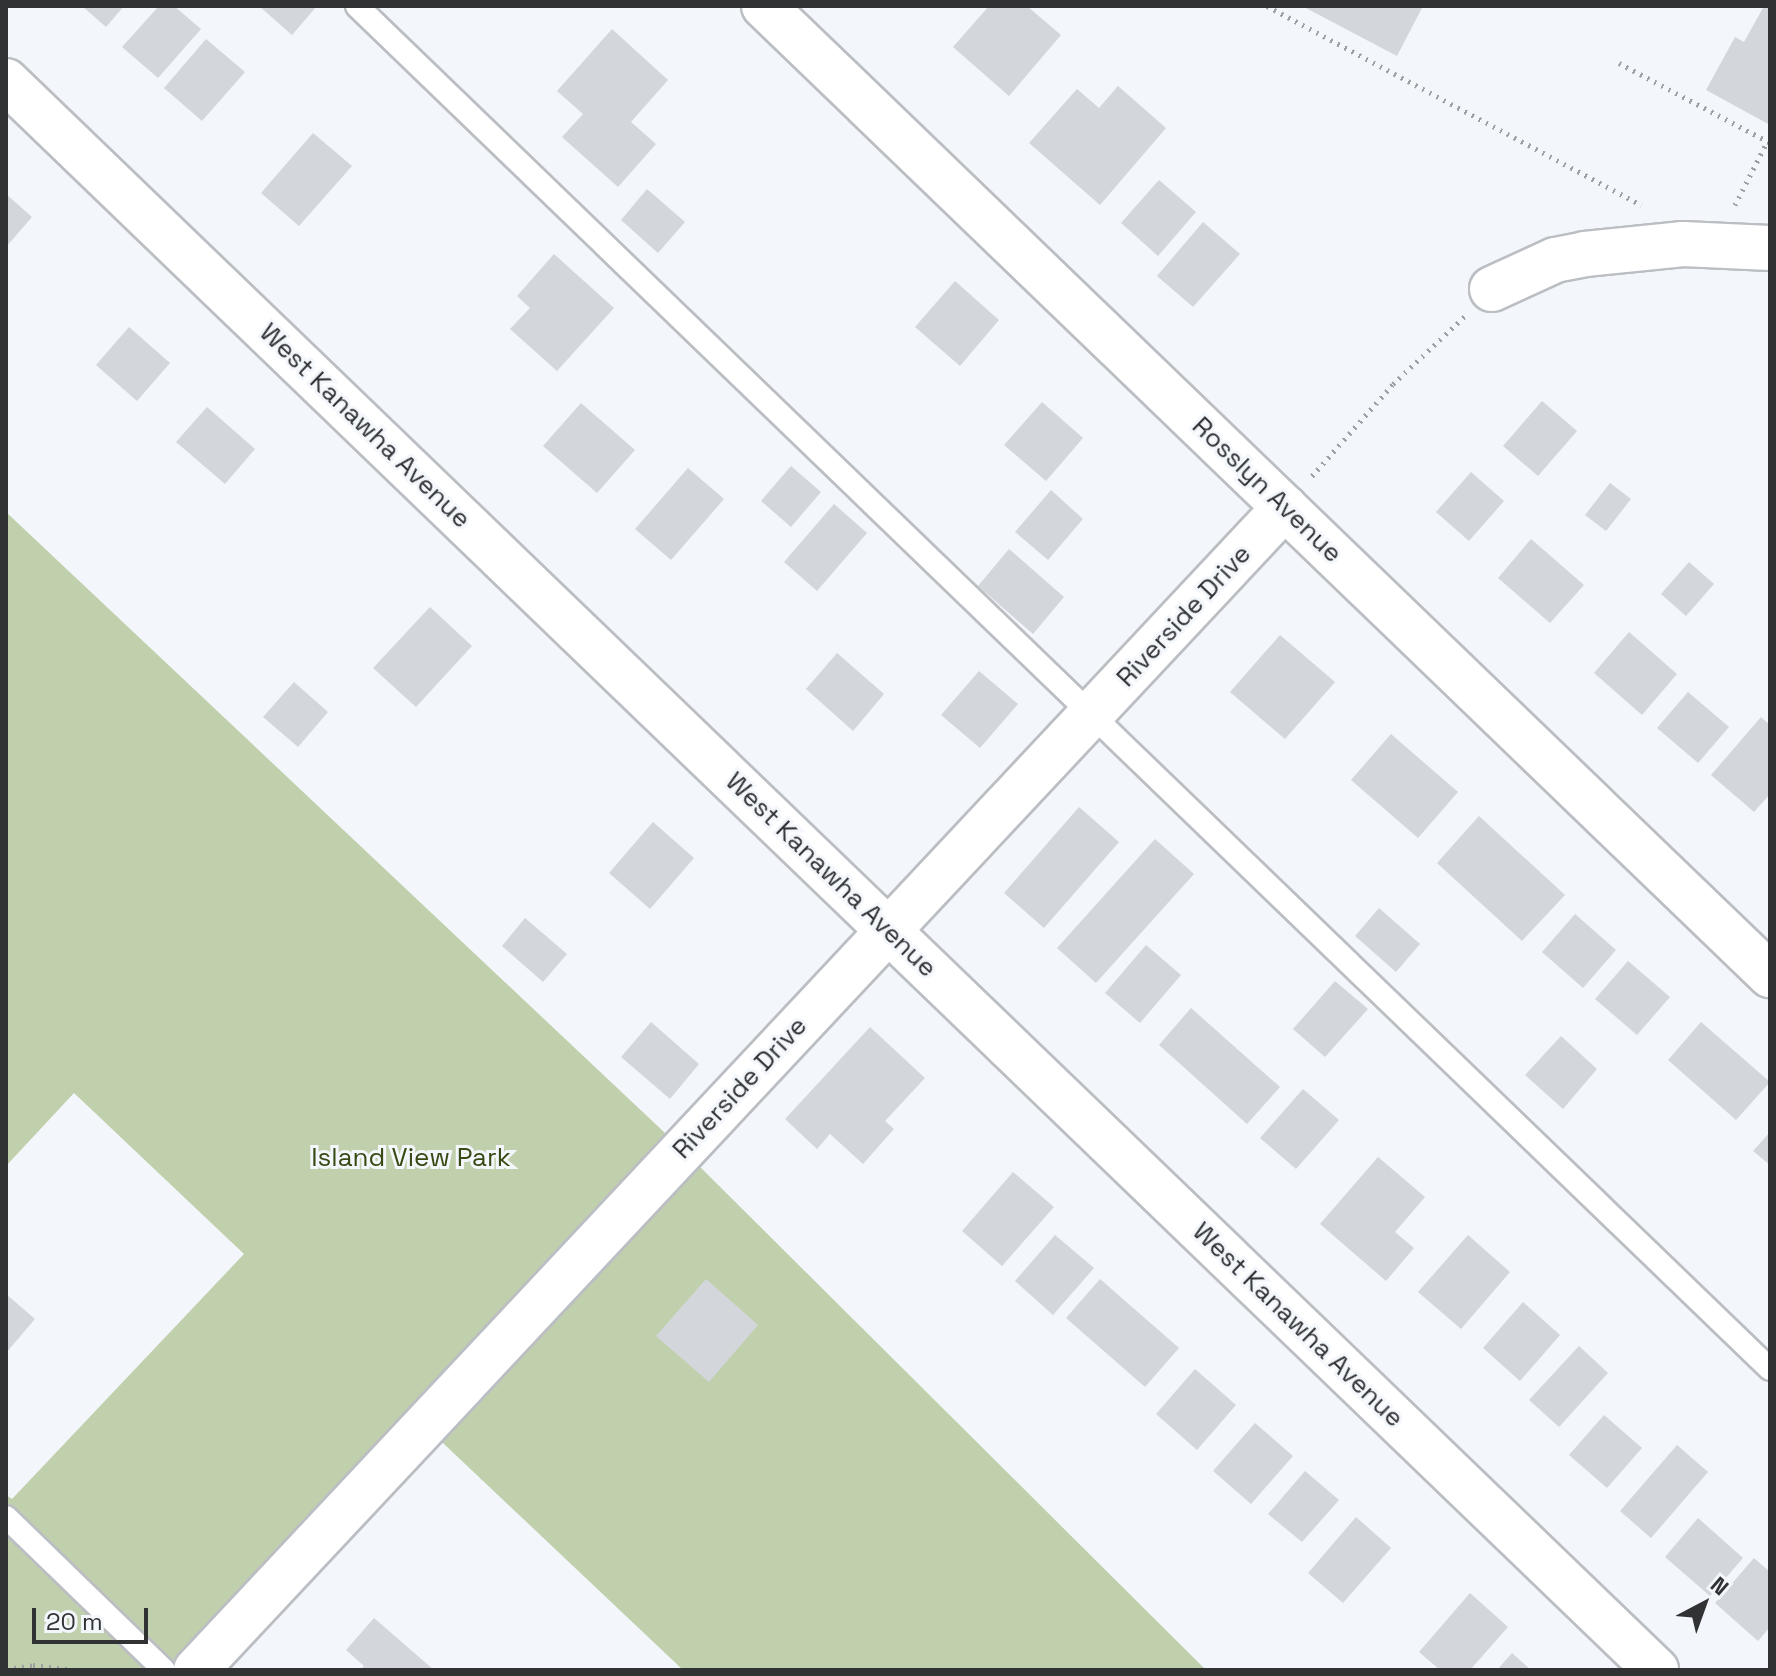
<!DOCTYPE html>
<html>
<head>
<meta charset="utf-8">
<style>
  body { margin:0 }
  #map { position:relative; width:1776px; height:1676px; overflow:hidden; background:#f3f6fb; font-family:"Space Grotesk",sans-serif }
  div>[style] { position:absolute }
  .green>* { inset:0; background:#c1d0ac }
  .building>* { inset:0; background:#d3d6db }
  .path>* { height:5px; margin-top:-2.5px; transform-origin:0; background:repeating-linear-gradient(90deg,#9ea0a4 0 2px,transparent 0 8px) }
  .roads { filter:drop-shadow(2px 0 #bbbec3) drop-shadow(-2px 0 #bbbec3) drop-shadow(0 2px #bbbec3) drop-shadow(0 -2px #bbbec3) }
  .service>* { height:22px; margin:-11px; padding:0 11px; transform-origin:11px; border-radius:11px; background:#fff }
  .minor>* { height:44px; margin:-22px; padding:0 22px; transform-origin:22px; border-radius:22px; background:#fff }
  span { translate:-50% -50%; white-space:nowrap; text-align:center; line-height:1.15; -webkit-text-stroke:6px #f3f6fb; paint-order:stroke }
  .street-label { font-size:26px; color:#303234 }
  .park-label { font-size:26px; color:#374a13 }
  .frame { position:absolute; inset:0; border:8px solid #303234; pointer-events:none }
  .north { position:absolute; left:1664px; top:1564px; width:80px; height:80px; -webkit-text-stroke:6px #f3f6fb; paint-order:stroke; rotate:41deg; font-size:22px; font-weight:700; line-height:32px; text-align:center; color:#303234 }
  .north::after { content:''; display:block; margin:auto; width:28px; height:36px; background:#303234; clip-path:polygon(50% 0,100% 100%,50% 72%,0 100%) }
  .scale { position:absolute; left:32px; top:1608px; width:116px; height:36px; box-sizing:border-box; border:4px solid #303234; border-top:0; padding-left:10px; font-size:24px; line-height:28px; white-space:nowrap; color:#303234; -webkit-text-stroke:6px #f3f6fb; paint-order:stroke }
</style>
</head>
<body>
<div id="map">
  <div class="green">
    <div style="clip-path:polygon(6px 512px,682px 1149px,1206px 1670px,683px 1670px,425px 1426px,196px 1670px,6px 1670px,6px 1495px,12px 1499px,244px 1254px,74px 1093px,6px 1166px)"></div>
  </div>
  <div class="building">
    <div style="clip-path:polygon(82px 6px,124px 6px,106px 27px)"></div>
    <div style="clip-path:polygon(159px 6px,174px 6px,201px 29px,158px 78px,122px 47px)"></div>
    <div style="clip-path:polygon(259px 6px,317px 6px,292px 35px)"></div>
    <div style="clip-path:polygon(989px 6px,1027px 6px,1061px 35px,1009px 96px,953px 47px)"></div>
    <div style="clip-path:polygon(1302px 6px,1423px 6px,1397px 56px)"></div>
    <div style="clip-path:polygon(1764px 6px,1770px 6px,1770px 125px,1706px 90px,1735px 37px,1744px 42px)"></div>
    <div style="clip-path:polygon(612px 29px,668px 80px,631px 122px,656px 144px,618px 187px,562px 137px,583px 114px,557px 91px)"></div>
    <div style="clip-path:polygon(206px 39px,245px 72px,202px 121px,164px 88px)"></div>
    <div style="clip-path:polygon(1118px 86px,1166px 128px,1100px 205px,1029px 143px,1077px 89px,1099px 108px)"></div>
    <div style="clip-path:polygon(313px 133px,352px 166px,299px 226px,261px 193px)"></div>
    <div style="clip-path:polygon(1159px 180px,1196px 212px,1158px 256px,1121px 223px)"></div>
    <div style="clip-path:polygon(647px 189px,685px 222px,658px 253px,621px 220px)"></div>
    <div style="clip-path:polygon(6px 194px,32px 217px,6px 247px)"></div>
    <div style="clip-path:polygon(1203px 222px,1240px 254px,1193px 307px,1157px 276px)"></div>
    <div style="clip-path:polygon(554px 254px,614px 308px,557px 371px,510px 329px,530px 308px,517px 296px)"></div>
    <div style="clip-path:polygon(955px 281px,999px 320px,960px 366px,915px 327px)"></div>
    <div style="clip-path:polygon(129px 327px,170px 363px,137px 401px,96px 365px)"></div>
    <div style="clip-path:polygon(1542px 401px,1577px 431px,1538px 476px,1503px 446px)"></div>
    <div style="clip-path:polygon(1042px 402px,1083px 438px,1046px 481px,1004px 445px)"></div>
    <div style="clip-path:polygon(581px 403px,635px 450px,597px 493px,543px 446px)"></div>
    <div style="clip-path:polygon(207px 407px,255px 449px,225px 484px,176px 442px)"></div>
    <div style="clip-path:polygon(791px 466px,821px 492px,791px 527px,761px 501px)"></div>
    <div style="clip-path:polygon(688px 468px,724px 499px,671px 560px,635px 529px)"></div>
    <div style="clip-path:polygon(1471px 472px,1504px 501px,1469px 541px,1436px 512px)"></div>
    <div style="clip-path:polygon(1610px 483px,1631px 499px,1606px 531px,1585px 515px)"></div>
    <div style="clip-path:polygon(1051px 490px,1083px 519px,1048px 560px,1015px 532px)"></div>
    <div style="clip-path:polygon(834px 504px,867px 533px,817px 591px,784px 562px)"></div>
    <div style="clip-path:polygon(1531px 539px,1584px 585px,1550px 623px,1498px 578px)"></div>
    <div style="clip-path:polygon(1009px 549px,1064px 597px,1033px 634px,978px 586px)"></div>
    <div style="clip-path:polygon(1689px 562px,1714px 584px,1686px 616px,1661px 594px)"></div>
    <div style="clip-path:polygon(430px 607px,472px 646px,416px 707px,373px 668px)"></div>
    <div style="clip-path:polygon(1629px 632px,1677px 674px,1642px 715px,1594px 673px)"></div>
    <div style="clip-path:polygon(1280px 635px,1335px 682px,1285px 739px,1230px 692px)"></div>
    <div style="clip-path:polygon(837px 653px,884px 694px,853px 731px,806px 689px)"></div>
    <div style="clip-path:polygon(979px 671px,1018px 704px,980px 748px,941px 715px)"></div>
    <div style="clip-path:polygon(294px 682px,328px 712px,298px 747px,263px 717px)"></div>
    <div style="clip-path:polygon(1688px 692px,1729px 727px,1698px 763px,1657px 728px)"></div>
    <div style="clip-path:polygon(1761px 717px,1770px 725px,1770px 794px,1754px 812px,1711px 775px)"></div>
    <div style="clip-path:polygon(1391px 734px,1458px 792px,1418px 838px,1351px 780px)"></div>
    <div style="clip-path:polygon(1079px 807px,1119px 842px,1044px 928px,1004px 893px)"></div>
    <div style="clip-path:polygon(1479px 816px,1565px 895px,1522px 941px,1437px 863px)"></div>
    <div style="clip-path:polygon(653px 822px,694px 858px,650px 909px,609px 873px)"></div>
    <div style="clip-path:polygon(1155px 839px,1194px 874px,1096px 983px,1057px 948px)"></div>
    <div style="clip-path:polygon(1379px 908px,1420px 944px,1396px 972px,1355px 936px)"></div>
    <div style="clip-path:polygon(1575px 914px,1616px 950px,1583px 988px,1542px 952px)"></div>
    <div style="clip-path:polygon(525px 918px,567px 954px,543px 982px,502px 946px)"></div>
    <div style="clip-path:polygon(1146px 945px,1181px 975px,1140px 1023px,1105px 993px)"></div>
    <div style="clip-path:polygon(1628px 961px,1670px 997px,1637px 1035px,1595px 999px)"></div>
    <div style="clip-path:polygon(1335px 981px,1368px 1009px,1325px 1057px,1293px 1029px)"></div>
    <div style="clip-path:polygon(1191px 1008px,1280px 1087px,1247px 1124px,1159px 1045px)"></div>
    <div style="clip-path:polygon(651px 1022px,699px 1064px,670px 1099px,621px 1057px)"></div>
    <div style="clip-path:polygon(1701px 1022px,1770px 1082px,1736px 1120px,1668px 1060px)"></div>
    <div style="clip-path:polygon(870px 1027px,925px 1078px,885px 1121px,894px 1129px,863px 1164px,830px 1134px,817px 1149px,785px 1119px)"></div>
    <div style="clip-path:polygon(1561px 1036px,1597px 1069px,1563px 1109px,1525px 1075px)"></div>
    <div style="clip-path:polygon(1303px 1089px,1339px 1120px,1296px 1169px,1260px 1138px)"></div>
    <div style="clip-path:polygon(1770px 1132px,1770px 1165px,1753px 1151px)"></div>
    <div style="clip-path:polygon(1378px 1157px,1425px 1197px,1395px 1232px,1414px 1248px,1386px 1281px,1320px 1224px)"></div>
    <div style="clip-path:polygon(1013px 1172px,1054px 1207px,1002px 1266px,962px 1231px)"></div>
    <div style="clip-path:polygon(1055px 1235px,1094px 1268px,1053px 1315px,1015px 1281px)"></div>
    <div style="clip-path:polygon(1468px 1235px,1510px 1272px,1461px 1329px,1418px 1292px)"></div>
    <div style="clip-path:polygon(706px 1279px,758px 1325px,709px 1382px,656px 1336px)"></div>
    <div style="clip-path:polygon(1100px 1279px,1179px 1348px,1145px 1387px,1066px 1318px)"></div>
    <div style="clip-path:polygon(6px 1294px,35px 1319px,6px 1353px)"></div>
    <div style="clip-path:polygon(1523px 1302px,1560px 1335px,1520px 1381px,1483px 1348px)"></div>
    <div style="clip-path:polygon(1579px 1346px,1608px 1373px,1559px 1427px,1529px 1400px)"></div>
    <div style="clip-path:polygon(1195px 1369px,1236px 1405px,1197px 1450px,1156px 1414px)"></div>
    <div style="clip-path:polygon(1604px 1415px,1642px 1448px,1607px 1488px,1569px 1455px)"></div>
    <div style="clip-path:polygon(1255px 1423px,1293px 1456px,1251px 1504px,1213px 1471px)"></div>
    <div style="clip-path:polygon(1677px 1445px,1708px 1472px,1651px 1538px,1620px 1511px)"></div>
    <div style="clip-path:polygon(1305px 1471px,1339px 1500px,1302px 1542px,1268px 1514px)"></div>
    <div style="clip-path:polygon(1356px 1517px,1391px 1548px,1343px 1603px,1308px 1573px)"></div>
    <div style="clip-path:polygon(1698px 1518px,1743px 1558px,1710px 1596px,1665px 1557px)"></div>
    <div style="clip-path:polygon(1754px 1558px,1770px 1572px,1770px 1627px,1758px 1641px,1715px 1603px)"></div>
    <div style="clip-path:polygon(1470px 1593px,1508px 1627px,1470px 1670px,1440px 1670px,1419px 1652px)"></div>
    <div style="clip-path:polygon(374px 1618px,434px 1670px,360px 1670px,364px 1666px,346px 1650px)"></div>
    <div style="clip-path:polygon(1512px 1653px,1531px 1670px,1497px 1670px)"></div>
  </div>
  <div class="path">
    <div style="left:1267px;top:6px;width:424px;rotate:28deg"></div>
    <div style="left:1619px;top:63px;width:170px;rotate:27.8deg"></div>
    <div style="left:1735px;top:205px;width:71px;rotate:-63.1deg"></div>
    <div style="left:1312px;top:476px;width:123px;rotate:-48.6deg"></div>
    <div style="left:1393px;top:384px;width:99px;rotate:-43.4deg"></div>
    <div style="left:6px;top:1669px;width:27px;rotate:-8deg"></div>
    <div style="left:33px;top:1665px;width:43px;rotate:6.6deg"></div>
  </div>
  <div class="roads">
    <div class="service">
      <div style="left:357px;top:6px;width:1963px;rotate:43.97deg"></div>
      <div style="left:6px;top:1517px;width:220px;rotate:44.1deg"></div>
    </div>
    <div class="minor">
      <div style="left:764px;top:6px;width:1397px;rotate:43.93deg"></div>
      <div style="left:6px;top:81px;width:2291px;rotate:43.92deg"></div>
      <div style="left:1492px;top:289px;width:69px;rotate:-24.7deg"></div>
      <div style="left:1555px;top:260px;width:31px;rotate:-11deg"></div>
      <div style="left:1585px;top:254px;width:99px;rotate:-5.8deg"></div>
      <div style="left:1683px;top:244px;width:87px;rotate:2.6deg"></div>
      <div style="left:196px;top:1670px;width:1593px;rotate:-46.88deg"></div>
    </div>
  </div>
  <div class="street-label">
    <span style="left:365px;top:426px;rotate:44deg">West Kanawha Avenue</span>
    <span style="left:1267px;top:490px;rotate:44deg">Rosslyn Avenue</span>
    <span style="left:1184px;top:616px;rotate:-47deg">Riverside Drive</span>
    <span style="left:831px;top:875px;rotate:44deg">West Kanawha Avenue</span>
    <span style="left:740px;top:1088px;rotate:-47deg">Riverside Drive</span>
    <span style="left:1298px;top:1325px;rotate:44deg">West Kanawha Avenue</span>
  </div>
  <div class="park-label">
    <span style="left:411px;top:1158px">Island View Park</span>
  </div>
  <div class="frame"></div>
  <div class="north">N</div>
  <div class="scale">20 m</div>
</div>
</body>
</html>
